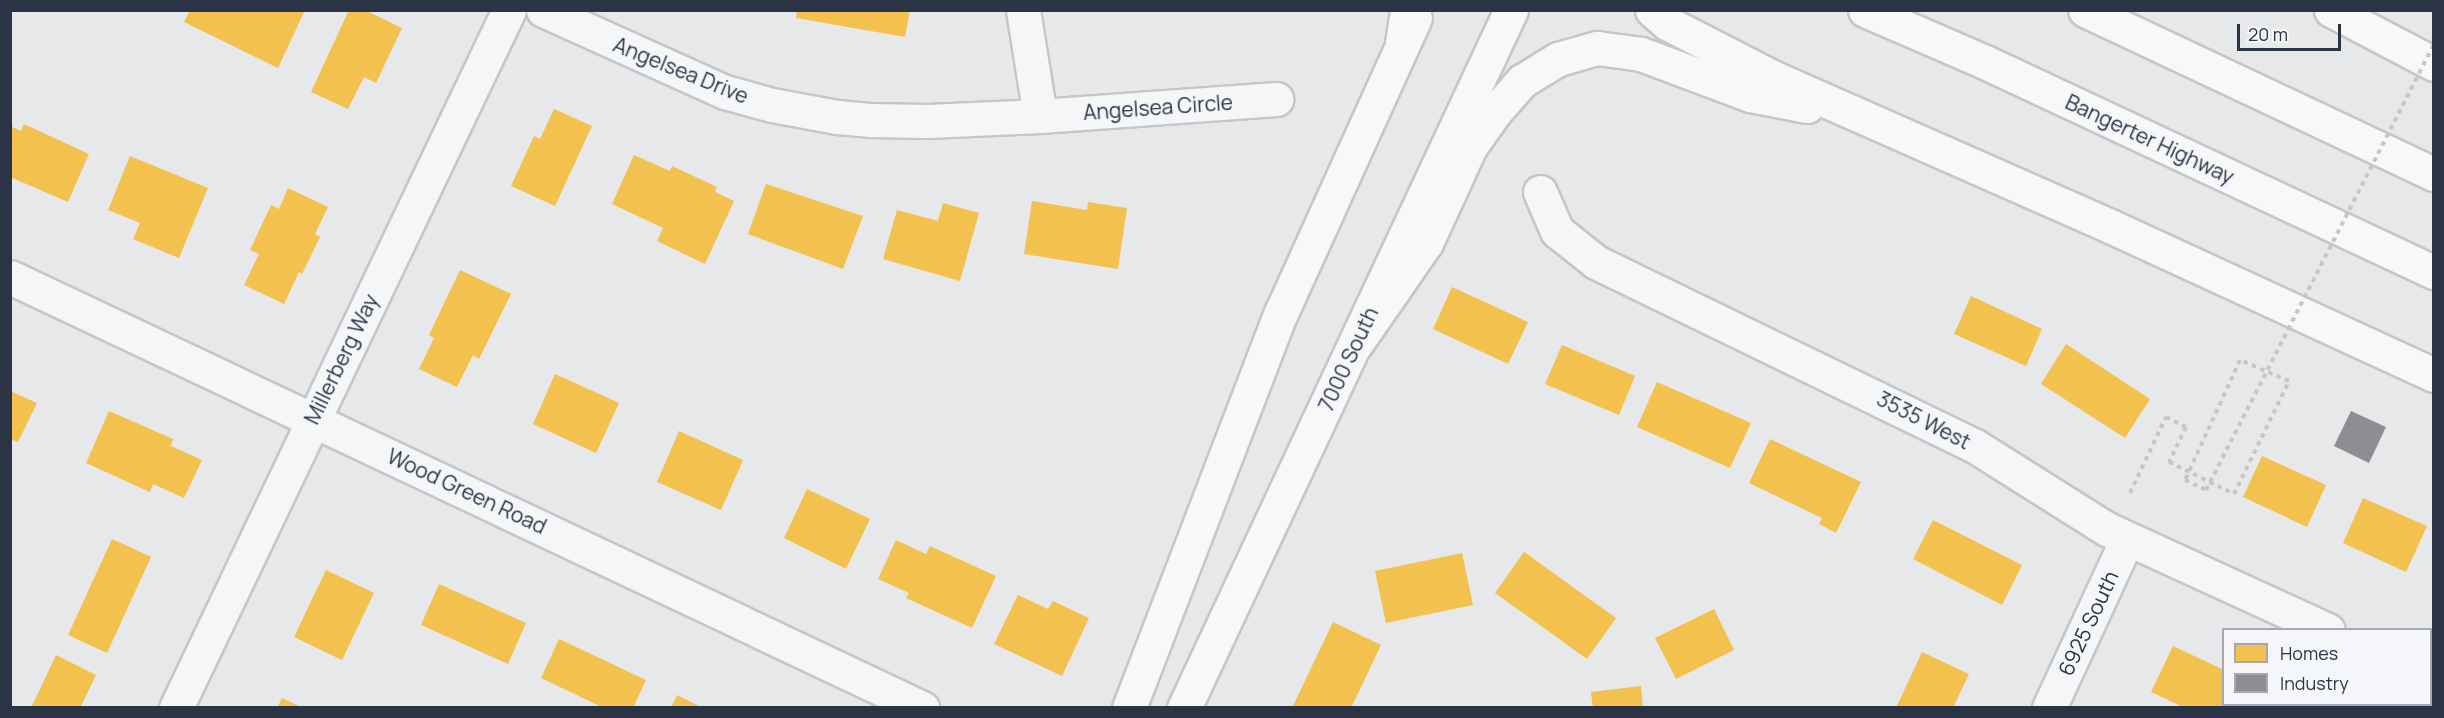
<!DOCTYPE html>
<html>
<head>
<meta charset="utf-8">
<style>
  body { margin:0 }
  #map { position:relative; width:2444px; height:718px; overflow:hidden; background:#e6e8ea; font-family:Manrope,sans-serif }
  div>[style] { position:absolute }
  .homes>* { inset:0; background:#f2c14e }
  .industry>* { inset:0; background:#8d8d92 }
  .path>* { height:4px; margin-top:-2px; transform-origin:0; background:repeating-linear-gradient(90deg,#c5c6ca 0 4.5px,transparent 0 9px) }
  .roads { filter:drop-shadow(2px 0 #c4c6c8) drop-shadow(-2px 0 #c4c6c8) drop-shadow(0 2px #c4c6c8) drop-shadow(0 -2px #c4c6c8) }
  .minor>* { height:33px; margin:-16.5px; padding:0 16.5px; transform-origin:16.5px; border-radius:16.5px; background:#f5f6f7 }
  .major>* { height:33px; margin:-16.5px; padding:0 16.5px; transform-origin:16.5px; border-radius:16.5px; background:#f8f8f8 }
  .highway>* { height:33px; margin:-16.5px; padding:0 16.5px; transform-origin:16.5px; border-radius:16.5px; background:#f8f8f8 }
  .path-bridge>* { height:4px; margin-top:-2px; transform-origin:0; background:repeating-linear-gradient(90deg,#c5c6ca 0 4.5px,transparent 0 9px) }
  span { translate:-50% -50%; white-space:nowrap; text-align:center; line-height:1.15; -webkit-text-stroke:6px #f4f6f9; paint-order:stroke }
  .street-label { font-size:21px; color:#2b3445 }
  .frame { position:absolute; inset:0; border:12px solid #2b3445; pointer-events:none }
  .legend { position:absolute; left:2222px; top:628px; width:210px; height:78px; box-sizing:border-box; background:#f4f6f9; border:2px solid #a4a8b1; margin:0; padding:8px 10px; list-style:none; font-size:18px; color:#2b3445 }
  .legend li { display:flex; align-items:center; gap:12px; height:30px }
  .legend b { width:30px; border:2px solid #a4a8b1 }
  .scale { position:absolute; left:2237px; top:24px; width:104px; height:27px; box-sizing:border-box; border:3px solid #2b3445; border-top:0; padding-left:8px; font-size:18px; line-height:21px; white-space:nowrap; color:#2b3445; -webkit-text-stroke:4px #f4f6f9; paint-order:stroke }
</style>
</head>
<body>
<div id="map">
  <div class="homes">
    <div style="clip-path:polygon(190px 10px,305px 10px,278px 68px,184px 22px)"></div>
    <div style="clip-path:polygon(349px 10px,365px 10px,402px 28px,376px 83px,364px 77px,348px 109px,311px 92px)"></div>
    <div style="clip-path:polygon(797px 10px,910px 10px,905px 37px,796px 18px)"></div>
    <div style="clip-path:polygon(554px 109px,592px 126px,555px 206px,511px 186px,534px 136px,540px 139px)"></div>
    <div style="clip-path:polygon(24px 124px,89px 154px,68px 202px,10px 177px,10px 126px,21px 131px)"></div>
    <div style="clip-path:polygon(634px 155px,670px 171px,672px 166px,717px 187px,715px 192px,734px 201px,705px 264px,657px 241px,663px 228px,612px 204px)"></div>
    <div style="clip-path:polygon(130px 156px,208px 188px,179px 258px,133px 239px,140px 223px,108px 210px)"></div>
    <div style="clip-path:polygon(766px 184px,863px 216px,843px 269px,748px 234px)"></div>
    <div style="clip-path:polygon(288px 188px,328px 207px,315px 234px,320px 237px,302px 274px,299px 272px,284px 304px,244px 285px,259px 254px,250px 250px,271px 205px,279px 209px)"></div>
    <div style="clip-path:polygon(1032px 201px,1087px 210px,1088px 202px,1127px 208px,1118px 269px,1024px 254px)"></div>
    <div style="clip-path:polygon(943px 203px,979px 213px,960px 281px,883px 259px,897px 210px,938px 221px)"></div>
    <div style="clip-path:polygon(460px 270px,511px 294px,479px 359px,473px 355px,457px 387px,419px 369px,434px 338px,429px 335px)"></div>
    <div style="clip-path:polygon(1452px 287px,1528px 322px,1508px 364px,1433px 329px)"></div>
    <div style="clip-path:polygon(1971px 296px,2042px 329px,2026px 366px,1954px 334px)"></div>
    <div style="clip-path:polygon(2066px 344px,2150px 399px,2125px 438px,2041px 384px)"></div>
    <div style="clip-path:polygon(1562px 345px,1635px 376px,1619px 415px,1545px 384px)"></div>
    <div style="clip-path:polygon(555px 374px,619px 403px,596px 453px,533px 424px)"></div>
    <div style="clip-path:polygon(1657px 382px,1751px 423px,1730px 468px,1637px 427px)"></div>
    <div style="clip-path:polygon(10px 391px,37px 403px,18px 442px,10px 439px)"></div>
    <div style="clip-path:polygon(109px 411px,173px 439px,171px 446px,202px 460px,184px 498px,153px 484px,150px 492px,86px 463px)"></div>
    <div style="clip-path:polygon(679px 431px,743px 460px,721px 510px,657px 482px)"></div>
    <div style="clip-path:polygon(1770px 439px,1861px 482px,1836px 533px,1819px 524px,1822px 518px,1749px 483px)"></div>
    <div style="clip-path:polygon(2262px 456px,2326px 485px,2307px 527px,2243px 497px)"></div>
    <div style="clip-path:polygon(807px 489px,870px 519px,846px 569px,784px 538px)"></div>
    <div style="clip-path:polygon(2363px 498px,2427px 526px,2406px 572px,2343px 543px)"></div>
    <div style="clip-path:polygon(1933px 520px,2022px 565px,2002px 605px,1913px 559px)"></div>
    <div style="clip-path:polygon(112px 539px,151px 557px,107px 653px,68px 635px)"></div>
    <div style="clip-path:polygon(896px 540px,926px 554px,930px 546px,996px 576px,972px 628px,906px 598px,909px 593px,878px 579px)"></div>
    <div style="clip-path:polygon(1524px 552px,1616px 618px,1587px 659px,1495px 593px)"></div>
    <div style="clip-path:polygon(1462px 553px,1473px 605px,1386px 623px,1375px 571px)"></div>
    <div style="clip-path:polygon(326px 570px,374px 593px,342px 660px,294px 637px)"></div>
    <div style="clip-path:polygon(439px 584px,526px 623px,508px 664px,421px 625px)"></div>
    <div style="clip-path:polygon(1018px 595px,1048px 609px,1053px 601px,1089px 618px,1062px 676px,994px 644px)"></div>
    <div style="clip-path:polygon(1714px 609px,1734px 650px,1676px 679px,1655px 638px)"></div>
    <div style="clip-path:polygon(1333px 622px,1381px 645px,1351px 708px,1292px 708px)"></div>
    <div style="clip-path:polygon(559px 639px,646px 680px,633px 708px,604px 708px,541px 678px)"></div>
    <div style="clip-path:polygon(2173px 646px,2224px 670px,2224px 704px,2258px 704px,2257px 708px,2185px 708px,2151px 692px)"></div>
    <div style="clip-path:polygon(1922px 652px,1969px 674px,1953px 708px,1896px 708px)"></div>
    <div style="clip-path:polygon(56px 655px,96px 675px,80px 708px,31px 708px)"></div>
    <div style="clip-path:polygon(1641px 686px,1643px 708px,1593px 708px,1591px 692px)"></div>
    <div style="clip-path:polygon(677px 695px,703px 708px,671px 708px)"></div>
    <div style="clip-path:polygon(282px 698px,303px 708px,277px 708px)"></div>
  </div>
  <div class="industry">
    <div style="clip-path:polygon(2351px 411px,2386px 427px,2369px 463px,2334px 446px)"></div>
  </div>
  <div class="path">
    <div style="left:2130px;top:493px;width:84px;rotate:-64.7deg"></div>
    <div style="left:2166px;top:417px;width:22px;rotate:27deg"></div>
    <div style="left:2186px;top:427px;width:39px;rotate:116deg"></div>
    <div style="left:2169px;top:462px;width:72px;rotate:26.2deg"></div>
    <div style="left:2234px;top:494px;width:126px;rotate:-64deg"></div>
    <div style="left:2289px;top:381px;width:53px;rotate:-156.8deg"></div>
  </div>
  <div class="roads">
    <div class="minor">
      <div style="left:543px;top:10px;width:200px;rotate:24.3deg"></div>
      <div style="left:725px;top:92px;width:49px;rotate:15.5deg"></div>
      <div style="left:772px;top:105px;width:66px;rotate:10.5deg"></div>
      <div style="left:837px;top:117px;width:33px;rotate:5deg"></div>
      <div style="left:870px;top:120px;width:58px;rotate:1deg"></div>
      <div style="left:928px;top:121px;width:112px;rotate:-2.6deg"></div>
      <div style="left:1040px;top:116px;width:237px;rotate:-4.1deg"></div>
      <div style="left:1023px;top:10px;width:107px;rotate:80.9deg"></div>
      <div style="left:1540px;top:192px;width:43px;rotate:66.4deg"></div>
      <div style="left:1557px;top:231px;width:50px;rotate:38.5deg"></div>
      <div style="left:1596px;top:262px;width:421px;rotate:25.9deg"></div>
      <div style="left:1975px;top:446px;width:156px;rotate:32.2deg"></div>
      <div style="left:2107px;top:529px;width:243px;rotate:24.6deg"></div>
      <div style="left:10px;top:277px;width:1009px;rotate:25.29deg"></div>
      <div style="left:2430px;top:678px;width:4px;rotate:14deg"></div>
      <div style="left:176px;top:708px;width:773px;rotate:-64.5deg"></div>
      <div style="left:2049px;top:708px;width:186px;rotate:-65.2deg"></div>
    </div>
    <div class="major">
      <div style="left:1129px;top:708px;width:423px;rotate:-69deg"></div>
      <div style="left:1281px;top:313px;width:324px;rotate:-65.6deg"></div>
      <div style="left:1184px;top:708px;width:771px;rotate:-64.9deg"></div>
    </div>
    <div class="highway">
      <div style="left:1652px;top:10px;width:20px;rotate:41deg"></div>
      <div style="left:1667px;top:23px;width:116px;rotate:27.2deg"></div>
      <div style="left:1770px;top:76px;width:372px;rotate:23.8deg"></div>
      <div style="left:2110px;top:226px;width:357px;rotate:24.7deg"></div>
      <div style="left:1865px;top:10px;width:131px;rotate:23.4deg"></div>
      <div style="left:1985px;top:62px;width:496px;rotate:25.1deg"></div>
      <div style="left:2085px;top:10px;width:386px;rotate:25.2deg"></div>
      <div style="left:2331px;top:10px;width:116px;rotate:27.7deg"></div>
      <div style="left:1402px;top:43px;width:33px;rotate:-81deg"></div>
      <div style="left:1355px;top:345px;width:124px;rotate:-55.2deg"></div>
      <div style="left:1426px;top:243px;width:106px;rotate:-65.4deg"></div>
      <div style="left:1470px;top:147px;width:42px;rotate:-54.8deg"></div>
      <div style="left:1494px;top:113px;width:43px;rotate:-48.8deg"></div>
      <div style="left:1522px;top:81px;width:42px;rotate:-31.4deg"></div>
      <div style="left:1558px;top:59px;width:41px;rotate:-15.8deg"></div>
      <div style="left:1597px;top:48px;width:44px;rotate:7.8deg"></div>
      <div style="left:1641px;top:54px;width:116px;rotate:20.6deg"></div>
      <div style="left:1750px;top:95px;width:58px;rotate:10.9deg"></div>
    </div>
  </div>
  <div class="path-bridge">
    <div style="left:2240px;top:360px;width:132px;rotate:114.6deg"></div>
    <div style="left:2185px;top:480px;width:23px;rotate:25deg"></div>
    <div style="left:2206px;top:490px;width:501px;rotate:-62.92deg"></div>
  </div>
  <div class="street-label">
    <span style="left:681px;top:70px;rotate:22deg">Angelsea Drive</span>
    <span style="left:1158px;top:107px;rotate:-4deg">Angelsea Circle</span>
    <span style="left:2150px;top:139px;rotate:25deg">Bangerter Highway</span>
    <span style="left:341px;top:359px;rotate:-64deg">Millerberg Way</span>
    <span style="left:1348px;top:359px;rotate:-65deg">7000 South</span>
    <span style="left:1924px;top:420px;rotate:27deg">3535 West</span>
    <span style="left:467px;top:491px;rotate:25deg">Wood Green Road</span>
    <span style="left:2088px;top:623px;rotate:-65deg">6925 South</span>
  </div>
  <div class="frame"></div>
  <ul class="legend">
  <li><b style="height:16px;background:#f2c14e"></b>Homes</li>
  <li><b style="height:16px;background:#8d8d92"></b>Industry</li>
  </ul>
  <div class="scale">20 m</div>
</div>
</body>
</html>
